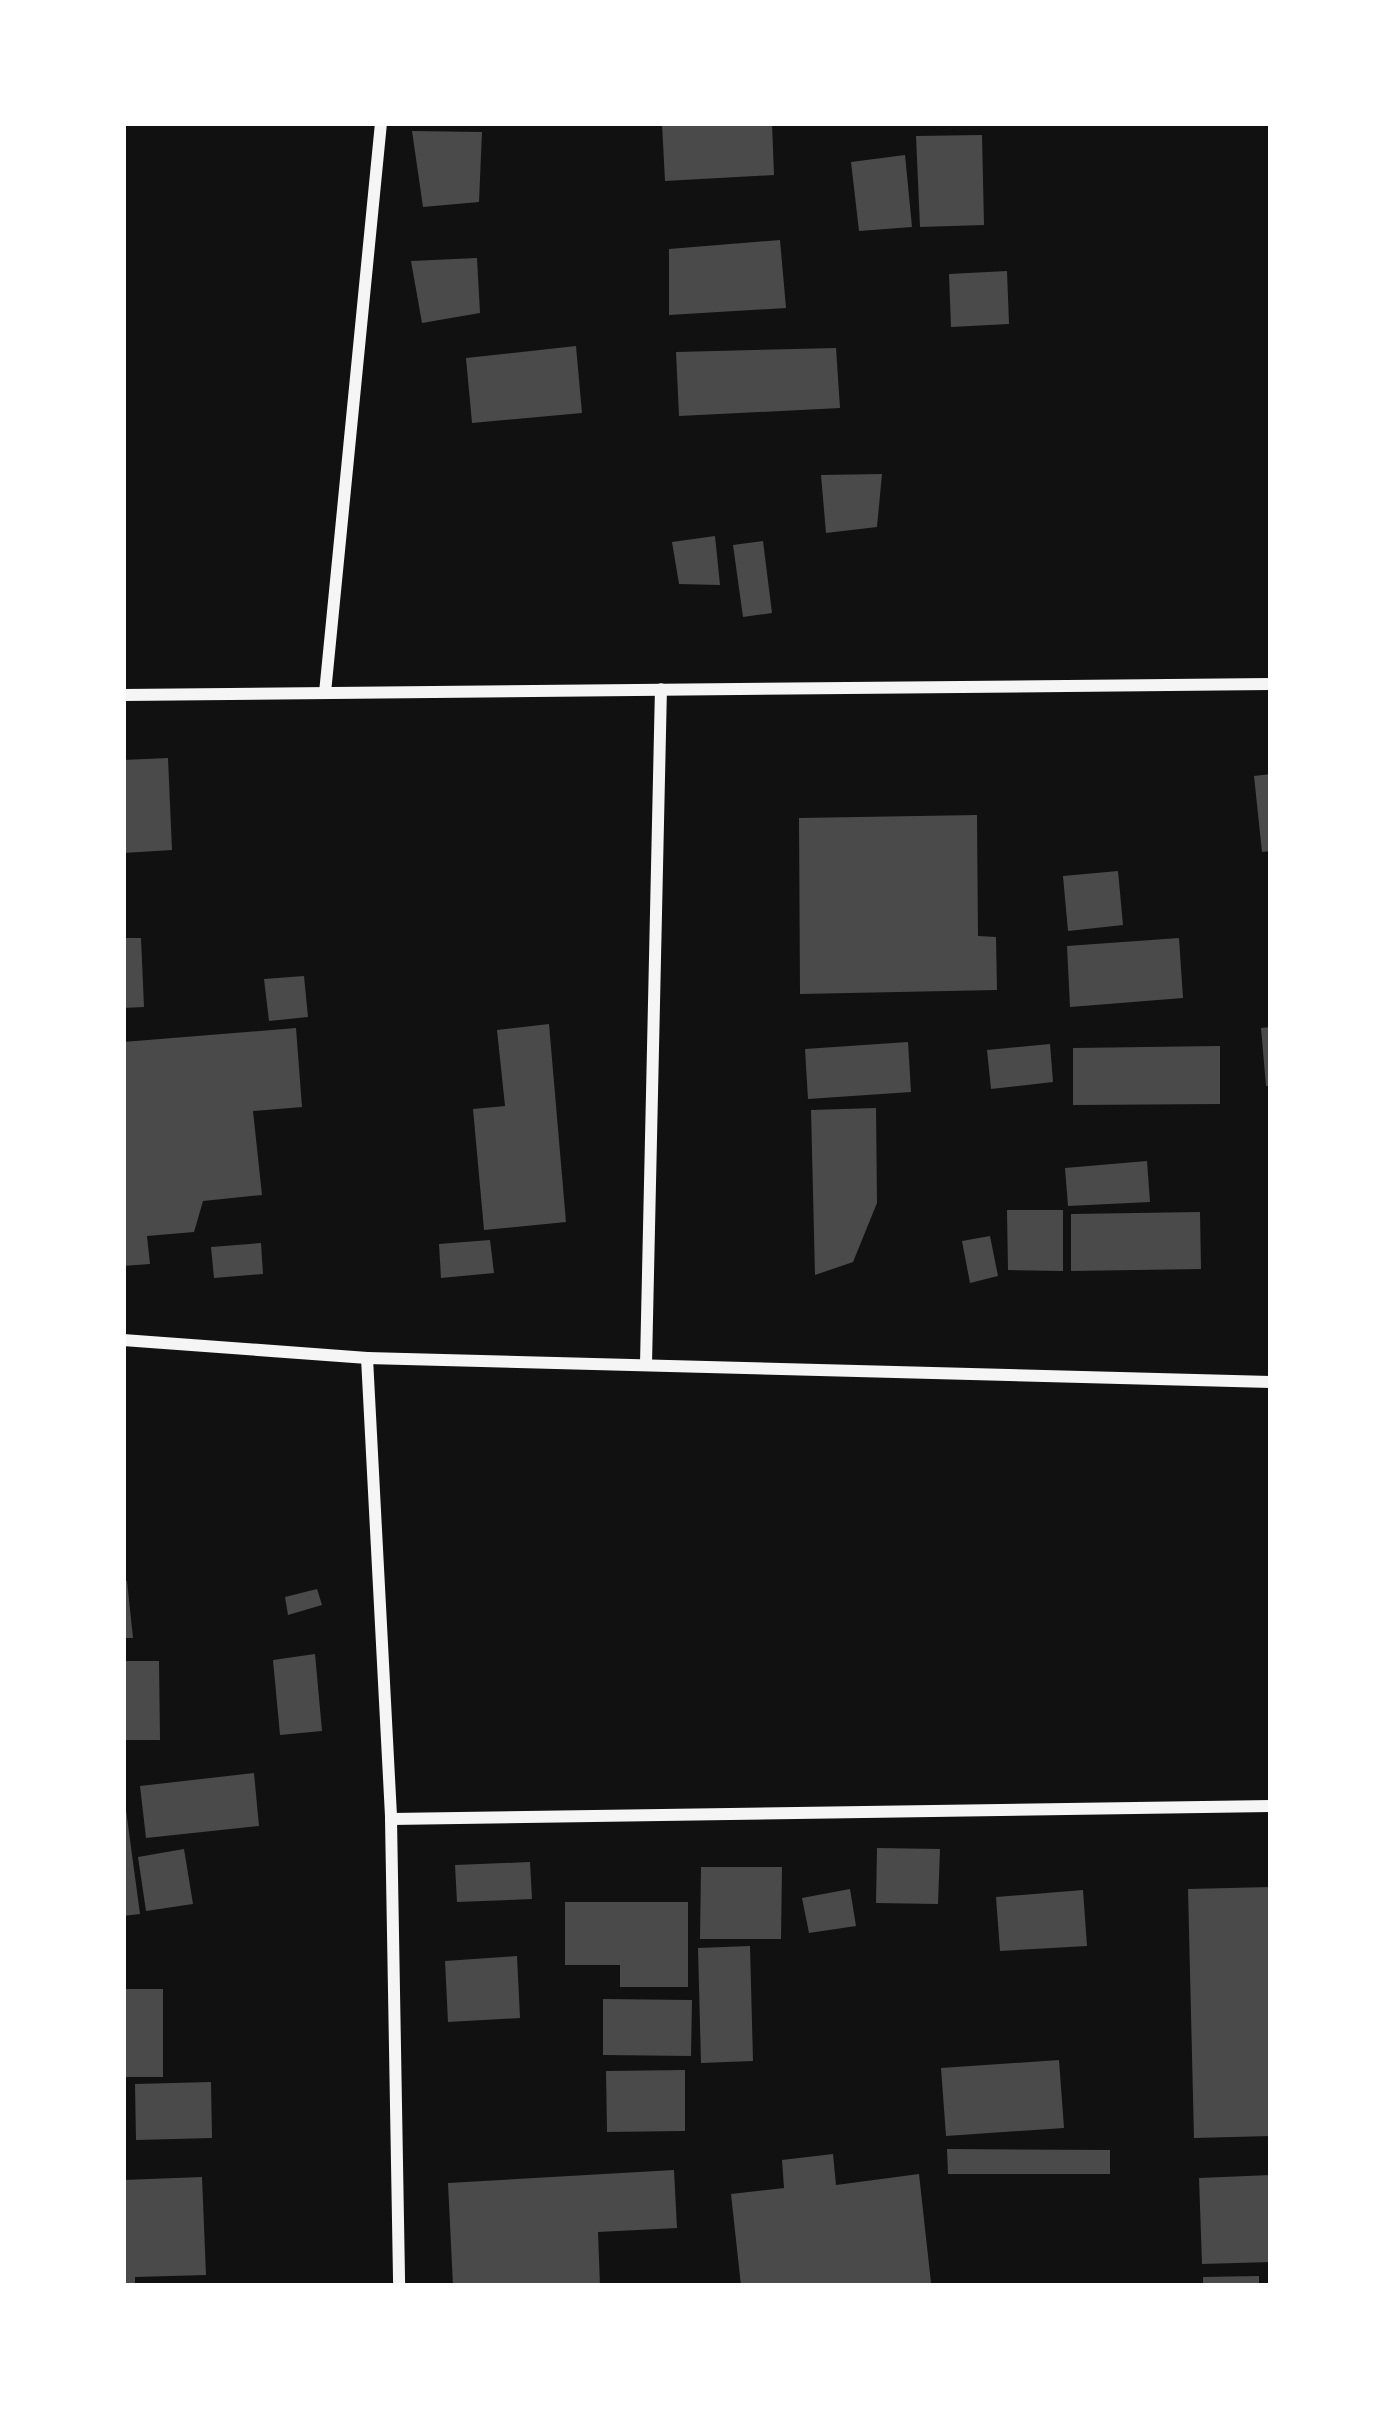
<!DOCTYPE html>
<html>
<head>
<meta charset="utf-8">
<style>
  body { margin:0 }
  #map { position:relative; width:1394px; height:2409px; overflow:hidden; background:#111; font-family:"Public Sans",sans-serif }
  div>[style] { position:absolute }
  .building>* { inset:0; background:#4a4a4a }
  .minor>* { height:12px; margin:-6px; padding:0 6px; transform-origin:6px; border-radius:6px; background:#f5f5f5 }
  span { translate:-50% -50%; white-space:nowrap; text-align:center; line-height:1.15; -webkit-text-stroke:9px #fff; paint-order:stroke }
  .frame { position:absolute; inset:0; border:126px solid #fff; pointer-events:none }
</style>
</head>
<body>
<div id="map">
  <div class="building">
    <div style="clip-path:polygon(772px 123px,774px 175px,665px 181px,662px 124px)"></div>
    <div style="clip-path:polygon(412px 131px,482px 132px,479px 202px,423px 207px)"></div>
    <div style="clip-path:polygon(982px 135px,984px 225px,920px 227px,916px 136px)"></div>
    <div style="clip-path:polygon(905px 155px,912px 227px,859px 231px,851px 162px)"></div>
    <div style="clip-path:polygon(780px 240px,786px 308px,669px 315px,669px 249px)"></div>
    <div style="clip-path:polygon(477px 258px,480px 313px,422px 323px,411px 261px)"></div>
    <div style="clip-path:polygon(1007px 271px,1009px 324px,951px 327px,949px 274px)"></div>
    <div style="clip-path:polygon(576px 346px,582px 413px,472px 423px,466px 358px)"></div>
    <div style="clip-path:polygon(836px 348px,840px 408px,679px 416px,676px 352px)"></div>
    <div style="clip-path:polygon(882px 474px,877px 527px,826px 533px,821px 475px)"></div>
    <div style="clip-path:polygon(715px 536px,720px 585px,679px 584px,672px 542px)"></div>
    <div style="clip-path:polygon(763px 541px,772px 613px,743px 617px,733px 545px)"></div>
    <div style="clip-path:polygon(168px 758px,172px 850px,123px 853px,123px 760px)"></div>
    <div style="clip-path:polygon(1271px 774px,1271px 851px,1262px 852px,1254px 776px)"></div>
    <div style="clip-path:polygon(977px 815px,978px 936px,996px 937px,997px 990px,800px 994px,799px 818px)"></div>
    <div style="clip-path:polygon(1118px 871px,1123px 925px,1068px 931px,1063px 876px)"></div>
    <div style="clip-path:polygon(123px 938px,141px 938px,144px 1007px,123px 1008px)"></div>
    <div style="clip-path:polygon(1179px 938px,1183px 998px,1070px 1007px,1067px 946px)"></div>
    <div style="clip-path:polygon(304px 976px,308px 1017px,269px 1021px,264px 979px)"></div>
    <div style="clip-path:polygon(549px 1024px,566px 1222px,484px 1230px,473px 1109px,505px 1106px,497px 1030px)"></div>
    <div style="clip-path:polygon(1271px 1027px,1271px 1086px,1266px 1086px,1261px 1028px)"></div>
    <div style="clip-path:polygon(296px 1028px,302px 1107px,253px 1111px,262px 1195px,203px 1201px,194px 1232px,147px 1236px,150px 1264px,123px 1266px,123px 1042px)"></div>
    <div style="clip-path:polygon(908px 1042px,911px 1092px,808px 1099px,805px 1049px)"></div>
    <div style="clip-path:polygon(1050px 1044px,1053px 1082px,991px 1089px,987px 1050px)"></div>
    <div style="clip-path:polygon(1220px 1046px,1220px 1104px,1073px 1105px,1073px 1048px)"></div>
    <div style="clip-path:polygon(876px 1108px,877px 1203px,853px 1262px,815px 1275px,811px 1110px)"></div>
    <div style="clip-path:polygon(1147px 1161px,1150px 1202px,1068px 1206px,1065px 1168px)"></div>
    <div style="clip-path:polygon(1007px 1210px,1063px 1210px,1063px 1271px,1008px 1270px)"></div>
    <div style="clip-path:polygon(1200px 1212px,1201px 1269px,1071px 1271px,1071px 1214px)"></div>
    <div style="clip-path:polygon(990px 1236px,998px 1276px,970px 1283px,962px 1241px)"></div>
    <div style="clip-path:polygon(490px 1240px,494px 1273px,441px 1278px,439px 1244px)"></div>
    <div style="clip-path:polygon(261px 1243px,263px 1274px,214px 1278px,211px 1247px)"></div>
    <div style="clip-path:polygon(123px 1581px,127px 1581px,133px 1638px,123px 1638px)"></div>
    <div style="clip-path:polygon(317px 1589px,322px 1605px,288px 1615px,285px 1597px)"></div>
    <div style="clip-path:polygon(315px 1654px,322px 1731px,280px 1735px,273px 1660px)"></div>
    <div style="clip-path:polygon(123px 1661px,159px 1661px,160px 1740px,123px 1740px)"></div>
    <div style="clip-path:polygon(254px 1773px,259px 1826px,146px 1838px,140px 1786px)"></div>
    <div style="clip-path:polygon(126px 1810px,140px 1914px,123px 1916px,123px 1811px)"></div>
    <div style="clip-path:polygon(877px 1848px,940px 1849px,938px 1904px,876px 1903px)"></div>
    <div style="clip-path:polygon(184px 1849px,193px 1904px,146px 1911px,138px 1857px)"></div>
    <div style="clip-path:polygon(530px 1862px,532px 1899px,457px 1902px,455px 1865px)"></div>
    <div style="clip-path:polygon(701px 1867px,782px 1867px,781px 1939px,700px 1939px)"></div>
    <div style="clip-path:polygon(1271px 1887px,1271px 2136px,1194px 2138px,1188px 1889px)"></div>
    <div style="clip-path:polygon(850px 1889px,856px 1926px,809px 1933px,802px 1898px)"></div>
    <div style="clip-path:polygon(1083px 1890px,1087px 1946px,1000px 1951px,996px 1897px)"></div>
    <div style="clip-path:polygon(565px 1902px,688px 1902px,688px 1987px,620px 1987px,620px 1965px,565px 1965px)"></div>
    <div style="clip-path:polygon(750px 1946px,753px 2061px,701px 2063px,698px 1948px)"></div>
    <div style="clip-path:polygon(517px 1956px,520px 2018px,448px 2022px,445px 1961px)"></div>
    <div style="clip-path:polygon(123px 1989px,163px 1989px,163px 2077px,123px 2077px)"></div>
    <div style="clip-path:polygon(603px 1999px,692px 2000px,691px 2056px,603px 2055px)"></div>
    <div style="clip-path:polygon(1059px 2060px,1064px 2128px,946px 2136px,941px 2068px)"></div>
    <div style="clip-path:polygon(685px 2070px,685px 2131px,607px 2132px,606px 2071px)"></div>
    <div style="clip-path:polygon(211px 2082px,212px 2138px,136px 2140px,135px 2084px)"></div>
    <div style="clip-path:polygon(947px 2149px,1110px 2150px,1110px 2174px,948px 2174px)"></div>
    <div style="clip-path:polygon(833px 2154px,836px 2185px,919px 2174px,931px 2283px,741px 2286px,731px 2194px,784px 2188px,782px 2160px)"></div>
    <div style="clip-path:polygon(674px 2170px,677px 2228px,598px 2232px,600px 2286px,453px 2286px,448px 2183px)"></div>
    <div style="clip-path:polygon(1271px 2175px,1271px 2262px,1202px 2264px,1199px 2178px)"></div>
    <div style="clip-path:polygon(202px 2177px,206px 2275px,135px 2277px,135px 2286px,123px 2286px,123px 2180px)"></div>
    <div style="clip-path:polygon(1259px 2276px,1259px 2286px,1203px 2286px,1203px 2277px)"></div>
  </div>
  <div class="minor">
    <div style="left:325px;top:693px;width:573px;rotate:-84.39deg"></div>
    <div style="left:123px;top:695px;width:1148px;rotate:-0.55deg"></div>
    <div style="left:123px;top:1340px;width:245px;rotate:4.2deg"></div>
    <div style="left:367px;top:1358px;width:462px;rotate:87deg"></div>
    <div style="left:391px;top:1819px;width:467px;rotate:89deg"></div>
    <div style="left:367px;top:1358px;width:904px;rotate:1.52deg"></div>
    <div style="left:646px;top:1364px;width:675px;rotate:-88.73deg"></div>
    <div style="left:391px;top:1819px;width:880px;rotate:-0.85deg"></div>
  </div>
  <div class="frame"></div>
</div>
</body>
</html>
